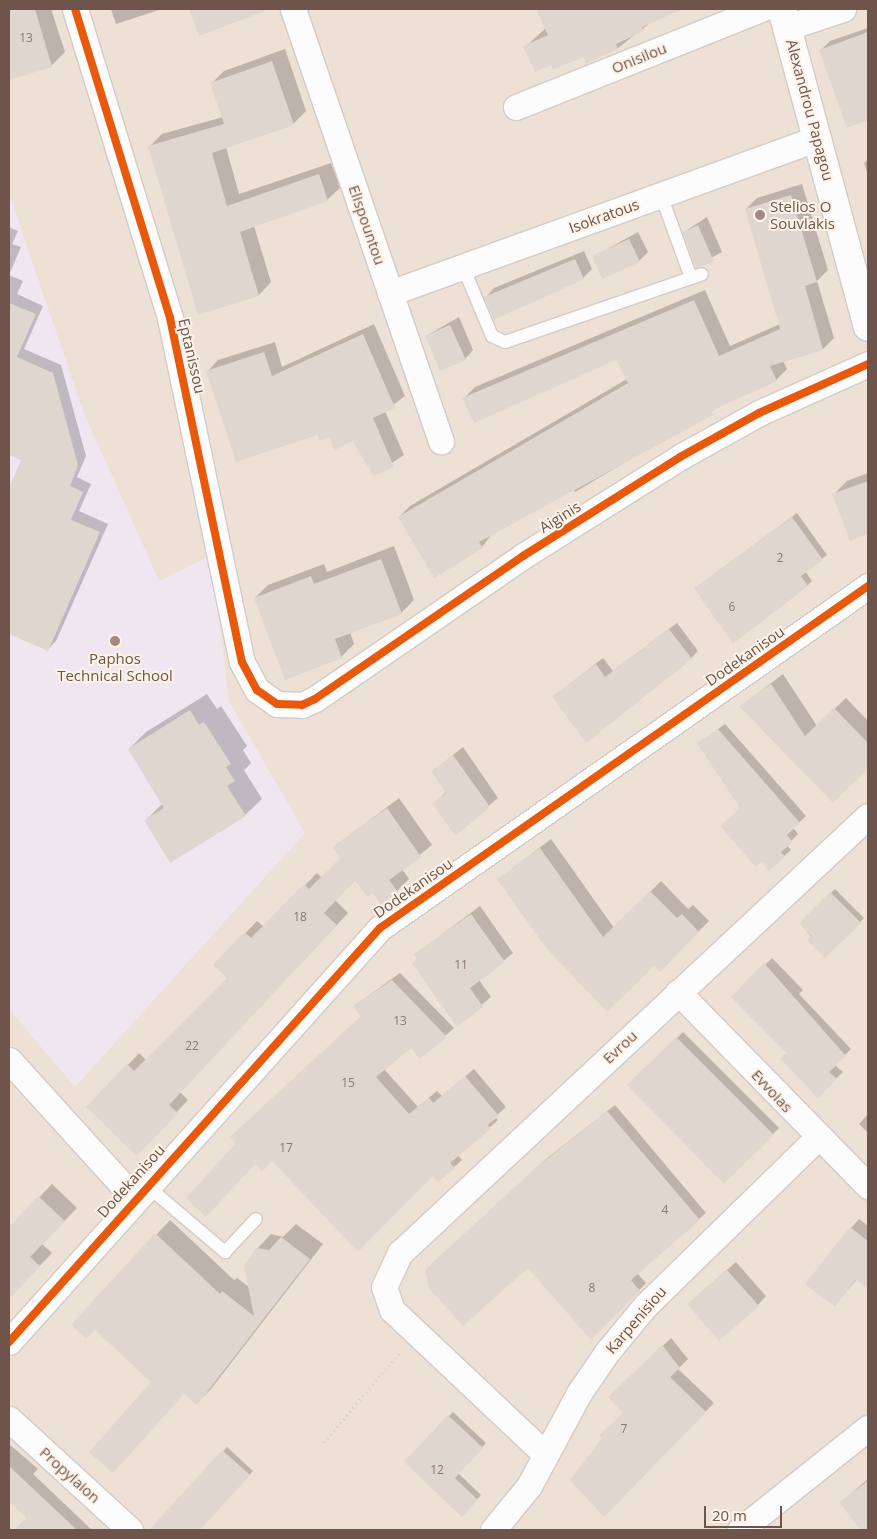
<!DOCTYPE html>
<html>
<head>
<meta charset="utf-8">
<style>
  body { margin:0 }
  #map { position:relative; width:877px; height:1539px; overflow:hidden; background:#f4eee8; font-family:"Open Sans",sans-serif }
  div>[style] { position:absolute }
  .residential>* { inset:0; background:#ede0d5 }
  .education>* { inset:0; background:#efe6f0 }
  .shadow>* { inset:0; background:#0003 }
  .building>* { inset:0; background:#e0d6d0 }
  .path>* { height:3px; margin-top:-1.5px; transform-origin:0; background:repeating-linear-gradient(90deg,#d5cdca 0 1px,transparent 0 5px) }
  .roads { filter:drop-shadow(1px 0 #d3cbc6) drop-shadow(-1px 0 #d3cbc6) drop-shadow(0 1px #d3cbc6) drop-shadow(0 -1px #d3cbc6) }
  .lane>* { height:12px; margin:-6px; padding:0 6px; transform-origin:6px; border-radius:6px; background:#fdfcfc }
  .street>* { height:25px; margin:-12.5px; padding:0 12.5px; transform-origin:12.5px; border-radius:12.5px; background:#fdfcfc }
  .secondary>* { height:28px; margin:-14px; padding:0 14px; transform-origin:14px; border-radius:14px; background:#fdfcfc }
  .cycleway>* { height:8px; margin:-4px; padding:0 4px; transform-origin:4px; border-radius:4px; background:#e8590c }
  .dots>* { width:14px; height:14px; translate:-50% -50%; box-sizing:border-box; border:2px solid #fdf3e8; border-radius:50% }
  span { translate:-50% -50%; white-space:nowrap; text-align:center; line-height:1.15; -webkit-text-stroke:4px #fdf3e8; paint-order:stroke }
  .number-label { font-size:12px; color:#8d766e }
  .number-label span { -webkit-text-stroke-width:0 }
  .street-label { font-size:15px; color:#6f544b }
  .poi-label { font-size:15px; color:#6f544b }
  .left { translate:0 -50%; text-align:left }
  .frame { position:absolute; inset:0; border:10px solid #6f544b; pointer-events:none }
  .scale { position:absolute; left:704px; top:1506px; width:78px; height:22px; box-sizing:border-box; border:2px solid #6f544b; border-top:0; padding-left:6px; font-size:15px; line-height:18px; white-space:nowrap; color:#6f544b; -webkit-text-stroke:4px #fdf3e8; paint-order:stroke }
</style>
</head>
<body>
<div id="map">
  <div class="residential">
    <div style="clip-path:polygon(9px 9px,868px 9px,868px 1530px,9px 1530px)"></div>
  </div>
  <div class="education">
    <div style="clip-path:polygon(9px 193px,83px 411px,159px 581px,212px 555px,229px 701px,305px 833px,75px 1087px,9px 1009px)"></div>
  </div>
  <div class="shadow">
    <div style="clip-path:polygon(9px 9px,51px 9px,65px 52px,52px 65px,9px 78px)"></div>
    <div style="clip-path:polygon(111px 9px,162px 9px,116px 24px)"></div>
    <div style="clip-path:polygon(191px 9px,257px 9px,200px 34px)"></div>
    <div style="clip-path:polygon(537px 9px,668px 9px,618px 48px,552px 63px,525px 47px,546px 28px)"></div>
    <div style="clip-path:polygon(868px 28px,868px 119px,848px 126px,821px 50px,830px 41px)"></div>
    <div style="clip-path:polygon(285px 49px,306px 111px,293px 124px,226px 147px,239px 194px,331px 163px,340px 188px,327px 200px,254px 226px,271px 282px,259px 295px,198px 314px,150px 146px,162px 134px,223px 117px,212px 83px,224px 71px)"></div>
    <div style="clip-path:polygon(868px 159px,868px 175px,864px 163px)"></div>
    <div style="clip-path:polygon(802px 184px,828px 270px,817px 281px,834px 338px,823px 349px,783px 361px,787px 369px,776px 380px,722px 405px,575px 492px,572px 488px,492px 534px,482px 547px,399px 517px,410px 506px,627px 379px,616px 358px,464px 398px,475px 387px,705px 290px,730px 346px,780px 324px,746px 209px,757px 198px)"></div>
    <div style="clip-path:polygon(707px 217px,722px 252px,697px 266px,684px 232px)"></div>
    <div style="clip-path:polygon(9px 227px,18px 231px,12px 244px,21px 247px,9px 275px,23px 281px,17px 294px,43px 306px,24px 349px,61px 365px,86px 456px,77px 477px,91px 484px,79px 511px,108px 524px,56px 641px,48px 649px,9px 632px,9px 491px,22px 460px,9px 454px)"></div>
    <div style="clip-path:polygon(638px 232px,648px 252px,639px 261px,593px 257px)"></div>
    <div style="clip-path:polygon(584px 251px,592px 269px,583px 278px,486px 297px,494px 288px)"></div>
    <div style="clip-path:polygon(459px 317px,473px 350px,465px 359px,426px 336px)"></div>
    <div style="clip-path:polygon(374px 324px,405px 396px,385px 411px,404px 455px,374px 475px,353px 439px,318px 433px,208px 371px,218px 360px,275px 342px,282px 367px)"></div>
    <div style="clip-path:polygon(868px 473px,868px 533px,850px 540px,834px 494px,847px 481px)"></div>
    <div style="clip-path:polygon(797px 513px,827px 555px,805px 571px,812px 581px,808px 585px,733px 642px,700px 585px)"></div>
    <div style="clip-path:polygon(394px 546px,414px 600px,401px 613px,350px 632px,354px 644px,341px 657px,255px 598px,268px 585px,324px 564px,327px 572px)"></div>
    <div style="clip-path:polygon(677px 623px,698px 651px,691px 658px,554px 696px,603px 658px,613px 671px)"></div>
    <div style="clip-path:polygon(783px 674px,817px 726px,846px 698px,868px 721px,868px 767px,833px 801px,741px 706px)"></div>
    <div style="clip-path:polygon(207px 694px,217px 709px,221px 706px,247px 746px,243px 750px,251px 763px,244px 770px,262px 799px,245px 815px,145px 821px,163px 803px,129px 749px,146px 732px)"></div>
    <div style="clip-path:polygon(725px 724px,806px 816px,793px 828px,798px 834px,787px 845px,791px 850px,784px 856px,742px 808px,699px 743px)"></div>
    <div style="clip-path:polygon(463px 747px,498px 798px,455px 834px,434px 803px,447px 791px,433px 771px)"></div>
    <div style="clip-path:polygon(399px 798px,432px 845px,402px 869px,409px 879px,397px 891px,373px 891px,356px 879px,335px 900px,348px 913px,180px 1092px,188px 1100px,149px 1142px,128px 1065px,139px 1053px,146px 1060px,228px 978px,215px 965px,257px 921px,264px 927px,317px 873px,322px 878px,341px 858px,334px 847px)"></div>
    <div style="clip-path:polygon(551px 839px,614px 928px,661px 881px,688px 909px,693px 905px,709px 921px,660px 970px,654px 964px,607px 1010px,499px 879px)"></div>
    <div style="clip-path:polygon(835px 889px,864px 918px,825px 957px,801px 923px)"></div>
    <div style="clip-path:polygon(480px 906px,513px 953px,479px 980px,491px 997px,457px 1025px,416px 954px)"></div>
    <div style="clip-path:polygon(772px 958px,803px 990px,799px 994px,851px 1049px,835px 1065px,843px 1072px,818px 1096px,787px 1052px,733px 997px)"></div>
    <div style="clip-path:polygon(400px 973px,454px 1028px,420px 1058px,412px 1047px,384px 1069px,418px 1107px,437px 1091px,442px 1096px,474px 1069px,506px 1107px,495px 1117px,498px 1120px,458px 1155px,462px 1160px,454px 1167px,433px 1174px,358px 1250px,362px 1016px,354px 1006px)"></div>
    <div style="clip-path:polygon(683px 1032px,779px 1128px,724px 1182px,629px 1085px)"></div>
    <div style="clip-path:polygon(615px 1105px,706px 1213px,637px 1273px,646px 1283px,591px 1339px,528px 1267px,433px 1263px,546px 1159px)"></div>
    <div style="clip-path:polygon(868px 1114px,868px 1133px,859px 1124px)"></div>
    <div style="clip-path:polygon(52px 1184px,77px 1208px,42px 1244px,52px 1253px,9px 1298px,9px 1229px)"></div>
    <div style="clip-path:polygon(859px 1219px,868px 1226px,868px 1277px,862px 1283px,857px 1279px,835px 1305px,851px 1228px)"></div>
    <div style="clip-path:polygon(170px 1220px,234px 1280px,237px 1278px,249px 1287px,257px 1249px,271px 1234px,283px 1237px,296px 1224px,323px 1244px,211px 1389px,197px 1403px,184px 1393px,113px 1472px,153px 1382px,95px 1328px,73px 1325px)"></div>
    <div style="clip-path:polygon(736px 1262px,766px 1296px,758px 1305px,697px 1296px)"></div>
    <div style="clip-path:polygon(671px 1338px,688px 1359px,678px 1369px,714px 1403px,604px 1515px,604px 1438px,625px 1412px,610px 1397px)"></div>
    <div style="clip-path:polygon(453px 1412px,486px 1443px,458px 1473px,481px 1495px,462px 1515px,406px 1462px)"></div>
    <div style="clip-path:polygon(9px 1444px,38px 1469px,33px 1474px,92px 1530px,16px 1530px,28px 1517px,9px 1501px)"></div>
    <div style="clip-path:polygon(227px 1447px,253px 1471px,199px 1530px,162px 1530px,156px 1524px)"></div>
    <div style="clip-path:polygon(868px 1479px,868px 1530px,861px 1530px,841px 1502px)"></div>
  </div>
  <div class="building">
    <div style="clip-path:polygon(9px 9px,35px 9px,52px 67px,9px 80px)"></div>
    <div style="clip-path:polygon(189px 9px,265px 9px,265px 11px,199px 36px)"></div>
    <div style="clip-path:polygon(536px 9px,683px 9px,642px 27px,644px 31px,616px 44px,618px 49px,592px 61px,586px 64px,583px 57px,553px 70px,551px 65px,535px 72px,523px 46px,548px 35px)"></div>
    <div style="clip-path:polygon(868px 32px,868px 120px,847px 128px,819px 50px)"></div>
    <div style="clip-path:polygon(272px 61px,294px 125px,212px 153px,227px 206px,319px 174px,328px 201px,240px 232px,259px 296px,198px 315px,148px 146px,224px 124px,210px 83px)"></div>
    <div style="clip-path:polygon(791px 195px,817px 282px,805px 286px,823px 350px,770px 366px,777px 381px,711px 411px,713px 415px,479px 542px,483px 548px,434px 578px,398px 517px,628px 383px,616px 360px,474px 423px,462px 398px,694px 300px,719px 356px,780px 329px,745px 209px)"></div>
    <div style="clip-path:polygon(698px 225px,714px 262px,696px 268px,683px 232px)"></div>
    <div style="clip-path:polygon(629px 239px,640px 262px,602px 279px,592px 256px)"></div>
    <div style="clip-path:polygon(575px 259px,584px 279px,494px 320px,484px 297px)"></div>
    <div style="clip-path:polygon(9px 303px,36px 314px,17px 357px,53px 373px,78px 465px,70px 486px,83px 492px,71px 520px,100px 532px,48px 651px,9px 634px,9px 488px,21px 460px,9px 455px)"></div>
    <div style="clip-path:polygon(450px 325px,466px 360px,440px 371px,425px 336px)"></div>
    <div style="clip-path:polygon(363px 334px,395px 408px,373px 418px,394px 467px,374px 476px,352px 441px,335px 450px,329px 437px,320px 441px,318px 435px,236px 462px,206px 371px,264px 352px,272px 376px)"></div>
    <div style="clip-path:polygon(868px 481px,868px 534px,850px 541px,832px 494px)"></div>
    <div style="clip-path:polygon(792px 517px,823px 560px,801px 576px,808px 586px,733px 644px,694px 588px)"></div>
    <div style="clip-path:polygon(381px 559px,402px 614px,335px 639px,342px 658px,285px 680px,254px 598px,311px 576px,314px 584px)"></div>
    <div style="clip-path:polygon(669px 629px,692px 659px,586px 743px,552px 696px,596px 664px,605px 677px)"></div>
    <div style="clip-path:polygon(771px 684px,805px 736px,834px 708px,868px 743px,868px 769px,833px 803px,739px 706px)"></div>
    <div style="clip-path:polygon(190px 710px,199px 725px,204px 722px,231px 764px,226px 767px,235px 781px,227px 786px,246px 816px,170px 863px,144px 820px,164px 808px,128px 749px)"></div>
    <div style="clip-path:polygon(718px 729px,800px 823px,787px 835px,793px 842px,781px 852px,785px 857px,769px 871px,762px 862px,756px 867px,720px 826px,740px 808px,697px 743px)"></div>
    <div style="clip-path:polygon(453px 755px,490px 807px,455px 836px,432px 803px,446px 793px,431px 771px)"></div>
    <div style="clip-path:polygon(387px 808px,421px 857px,389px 880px,398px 892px,381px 904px,373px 893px,367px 897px,355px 880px,324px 913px,337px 925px,169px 1105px,178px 1113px,137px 1156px,86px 1107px,127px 1064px,134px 1071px,227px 978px,213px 965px,244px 932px,251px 938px,304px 884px,309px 889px,340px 858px,332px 847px)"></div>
    <div style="clip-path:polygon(540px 848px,603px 937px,650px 891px,677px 918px,682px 914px,699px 932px,660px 972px,654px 966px,607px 1012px,547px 949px,497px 879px)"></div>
    <div style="clip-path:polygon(830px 892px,861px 923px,825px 958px,807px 940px,811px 936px,799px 923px)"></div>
    <div style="clip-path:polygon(471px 914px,505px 962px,470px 988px,483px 1007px,457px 1027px,412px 963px,417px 959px,414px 954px)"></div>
    <div style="clip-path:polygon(764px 963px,846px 1056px,829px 1072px,837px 1079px,818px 1098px,780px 1058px,786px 1053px,731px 997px)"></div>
    <div style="clip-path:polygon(392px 980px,447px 1037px,420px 1059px,411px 1048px,376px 1077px,409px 1114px,429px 1098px,433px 1103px,465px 1076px,499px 1116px,488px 1125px,491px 1129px,450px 1163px,455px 1168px,438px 1182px,433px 1176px,358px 1252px,272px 1161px,262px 1172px,255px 1164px,206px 1217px,186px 1198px,236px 1143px,230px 1137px,361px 1016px,353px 1006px)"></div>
    <div style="clip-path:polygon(676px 1037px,774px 1135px,724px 1184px,627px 1085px)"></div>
    <div style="clip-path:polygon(607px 1111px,700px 1220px,631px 1280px,640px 1291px,591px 1340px,528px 1268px,463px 1326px,429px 1288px,425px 1270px,538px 1166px)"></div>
    <div style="clip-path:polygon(38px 1196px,65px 1221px,30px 1257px,40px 1266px,9px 1299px,9px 1227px)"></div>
    <div style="clip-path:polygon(850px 1227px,868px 1241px,868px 1289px,856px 1279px,835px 1307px,805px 1284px)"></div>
    <div style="clip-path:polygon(155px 1233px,220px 1294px,222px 1291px,254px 1316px,244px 1266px,256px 1248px,269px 1250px,281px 1237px,310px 1259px,197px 1405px,184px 1394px,113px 1473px,89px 1452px,151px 1382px,95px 1330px,86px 1339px,71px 1325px)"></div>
    <div style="clip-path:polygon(727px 1270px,759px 1306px,719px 1341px,687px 1304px)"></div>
    <div style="clip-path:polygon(662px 1345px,680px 1368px,670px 1377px,706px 1412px,604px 1517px,570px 1480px,602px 1438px,599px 1435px,623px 1413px,608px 1397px)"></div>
    <div style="clip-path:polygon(448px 1415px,483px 1448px,455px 1478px,478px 1500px,462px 1517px,404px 1462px)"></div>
    <div style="clip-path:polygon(222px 1450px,250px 1475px,200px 1530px,149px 1530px)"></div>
    <div style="clip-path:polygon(9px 1466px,77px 1530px,14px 1530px,26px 1518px,9px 1502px)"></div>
    <div style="clip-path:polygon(868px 1481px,868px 1530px,860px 1530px,839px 1502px)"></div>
  </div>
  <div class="path">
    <div style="left:324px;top:1442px;width:119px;rotate:-49.8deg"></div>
  </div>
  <div class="roads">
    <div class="lane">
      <div style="left:661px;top:195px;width:88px;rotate:70.1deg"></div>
      <div style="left:463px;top:267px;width:75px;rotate:67.2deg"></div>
      <div style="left:492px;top:336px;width:14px;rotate:25deg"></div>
      <div style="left:505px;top:342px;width:208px;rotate:-19deg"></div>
      <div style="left:146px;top:1185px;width:104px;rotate:40.3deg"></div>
      <div style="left:225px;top:1252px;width:45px;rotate:-46.8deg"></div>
    </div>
    <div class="street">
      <div style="left:75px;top:9px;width:323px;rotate:72.9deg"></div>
      <div style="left:170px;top:318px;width:351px;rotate:78.2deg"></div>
      <div style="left:242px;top:662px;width:32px;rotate:62deg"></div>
      <div style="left:257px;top:690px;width:24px;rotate:35deg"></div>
      <div style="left:277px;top:704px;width:25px;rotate:2deg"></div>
      <div style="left:302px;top:705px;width:14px;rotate:-25deg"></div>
      <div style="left:315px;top:699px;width:252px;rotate:-34.5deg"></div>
      <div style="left:523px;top:556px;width:186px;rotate:-32.2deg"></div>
      <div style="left:680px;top:457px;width:90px;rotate:-29.1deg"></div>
      <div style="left:759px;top:413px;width:120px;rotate:-24.2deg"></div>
      <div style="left:293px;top:9px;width:457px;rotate:71.1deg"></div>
      <div style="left:788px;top:27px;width:58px;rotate:-18.1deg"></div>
      <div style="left:516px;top:107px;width:264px;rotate:-21.8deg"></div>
      <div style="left:390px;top:293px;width:455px;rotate:-19.9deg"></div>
      <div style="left:678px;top:992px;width:272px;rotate:45.6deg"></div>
      <div style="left:9px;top:1060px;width:186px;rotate:47.8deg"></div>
      <div style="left:9px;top:1342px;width:556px;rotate:-48.14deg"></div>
      <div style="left:380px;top:928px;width:596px;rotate:-35.02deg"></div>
      <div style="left:9px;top:1419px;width:164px;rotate:42.5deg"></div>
      <div style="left:545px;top:1454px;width:210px;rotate:-136.7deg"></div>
      <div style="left:392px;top:1310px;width:24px;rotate:-109deg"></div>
      <div style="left:384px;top:1287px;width:38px;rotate:-65deg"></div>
      <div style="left:400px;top:1253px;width:640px;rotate:-43.04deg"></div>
      <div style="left:493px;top:1530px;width:57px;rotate:-50.7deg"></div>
      <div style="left:529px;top:1486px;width:106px;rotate:-61.7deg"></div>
      <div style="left:579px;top:1393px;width:50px;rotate:-55.7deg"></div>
      <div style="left:607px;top:1352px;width:60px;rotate:-50.4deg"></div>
      <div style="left:645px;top:1306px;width:240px;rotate:-44.3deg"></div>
      <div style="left:740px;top:1530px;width:164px;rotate:-38.6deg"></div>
    </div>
    <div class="secondary">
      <div style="left:782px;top:9px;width:329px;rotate:74.9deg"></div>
    </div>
  </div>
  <div class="cycleway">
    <div style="left:75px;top:9px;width:323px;rotate:72.9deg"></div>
    <div style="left:170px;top:318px;width:351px;rotate:78.2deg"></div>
    <div style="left:242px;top:662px;width:32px;rotate:62deg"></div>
    <div style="left:257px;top:690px;width:24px;rotate:35deg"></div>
    <div style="left:277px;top:704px;width:25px;rotate:2deg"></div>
    <div style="left:302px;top:705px;width:14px;rotate:-25deg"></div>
    <div style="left:315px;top:699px;width:252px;rotate:-34.5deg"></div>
    <div style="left:523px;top:556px;width:186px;rotate:-32.2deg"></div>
    <div style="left:680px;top:457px;width:90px;rotate:-29.1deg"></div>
    <div style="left:759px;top:413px;width:120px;rotate:-24.2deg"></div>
    <div style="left:9px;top:1342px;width:556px;rotate:-48.14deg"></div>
    <div style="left:380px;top:928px;width:596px;rotate:-35.02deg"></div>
  </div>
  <div class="dots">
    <div style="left:760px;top:215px;background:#9e8a82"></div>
    <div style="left:115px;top:641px;background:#9e8a82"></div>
  </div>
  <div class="number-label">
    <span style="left:26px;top:38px">13</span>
    <span style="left:780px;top:558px">2</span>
    <span style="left:732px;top:607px">6</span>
    <span style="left:300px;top:917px">18</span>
    <span style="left:461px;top:965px">11</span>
    <span style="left:400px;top:1021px">13</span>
    <span style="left:192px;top:1046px">22</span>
    <span style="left:348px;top:1083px">15</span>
    <span style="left:286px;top:1148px">17</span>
    <span style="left:665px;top:1210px">4</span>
    <span style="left:592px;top:1288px">8</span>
    <span style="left:624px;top:1429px">7</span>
    <span style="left:437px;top:1470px">12</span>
  </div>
  <div class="street-label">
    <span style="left:639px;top:58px;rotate:-22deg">Onisilou</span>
    <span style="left:810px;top:110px;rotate:75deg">Alexandrou Papagou</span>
    <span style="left:604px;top:216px;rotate:-20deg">Isokratous</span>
    <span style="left:367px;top:225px;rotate:71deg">Elispountou</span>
    <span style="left:192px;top:356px;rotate:77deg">Eptanissou</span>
    <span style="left:560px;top:517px;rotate:-32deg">Aiginis</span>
    <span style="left:745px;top:656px;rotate:-35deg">Dodekanisou</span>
    <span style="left:413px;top:888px;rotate:-35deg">Dodekanisou</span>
    <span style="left:620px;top:1047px;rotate:-43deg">Evrou</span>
    <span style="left:772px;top:1091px;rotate:47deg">Evvoias</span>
    <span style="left:131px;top:1181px;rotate:-48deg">Dodekanisou</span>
    <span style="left:636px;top:1320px;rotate:-49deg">Karpenisiou</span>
    <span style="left:70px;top:1475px;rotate:42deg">Propylaion</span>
  </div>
  <div class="poi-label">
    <span class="left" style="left:770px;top:215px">Stelios O<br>Souvlakis</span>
    <span style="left:115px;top:667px">Paphos<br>Technical School</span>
  </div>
  <div class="frame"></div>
  <div class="scale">20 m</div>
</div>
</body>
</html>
